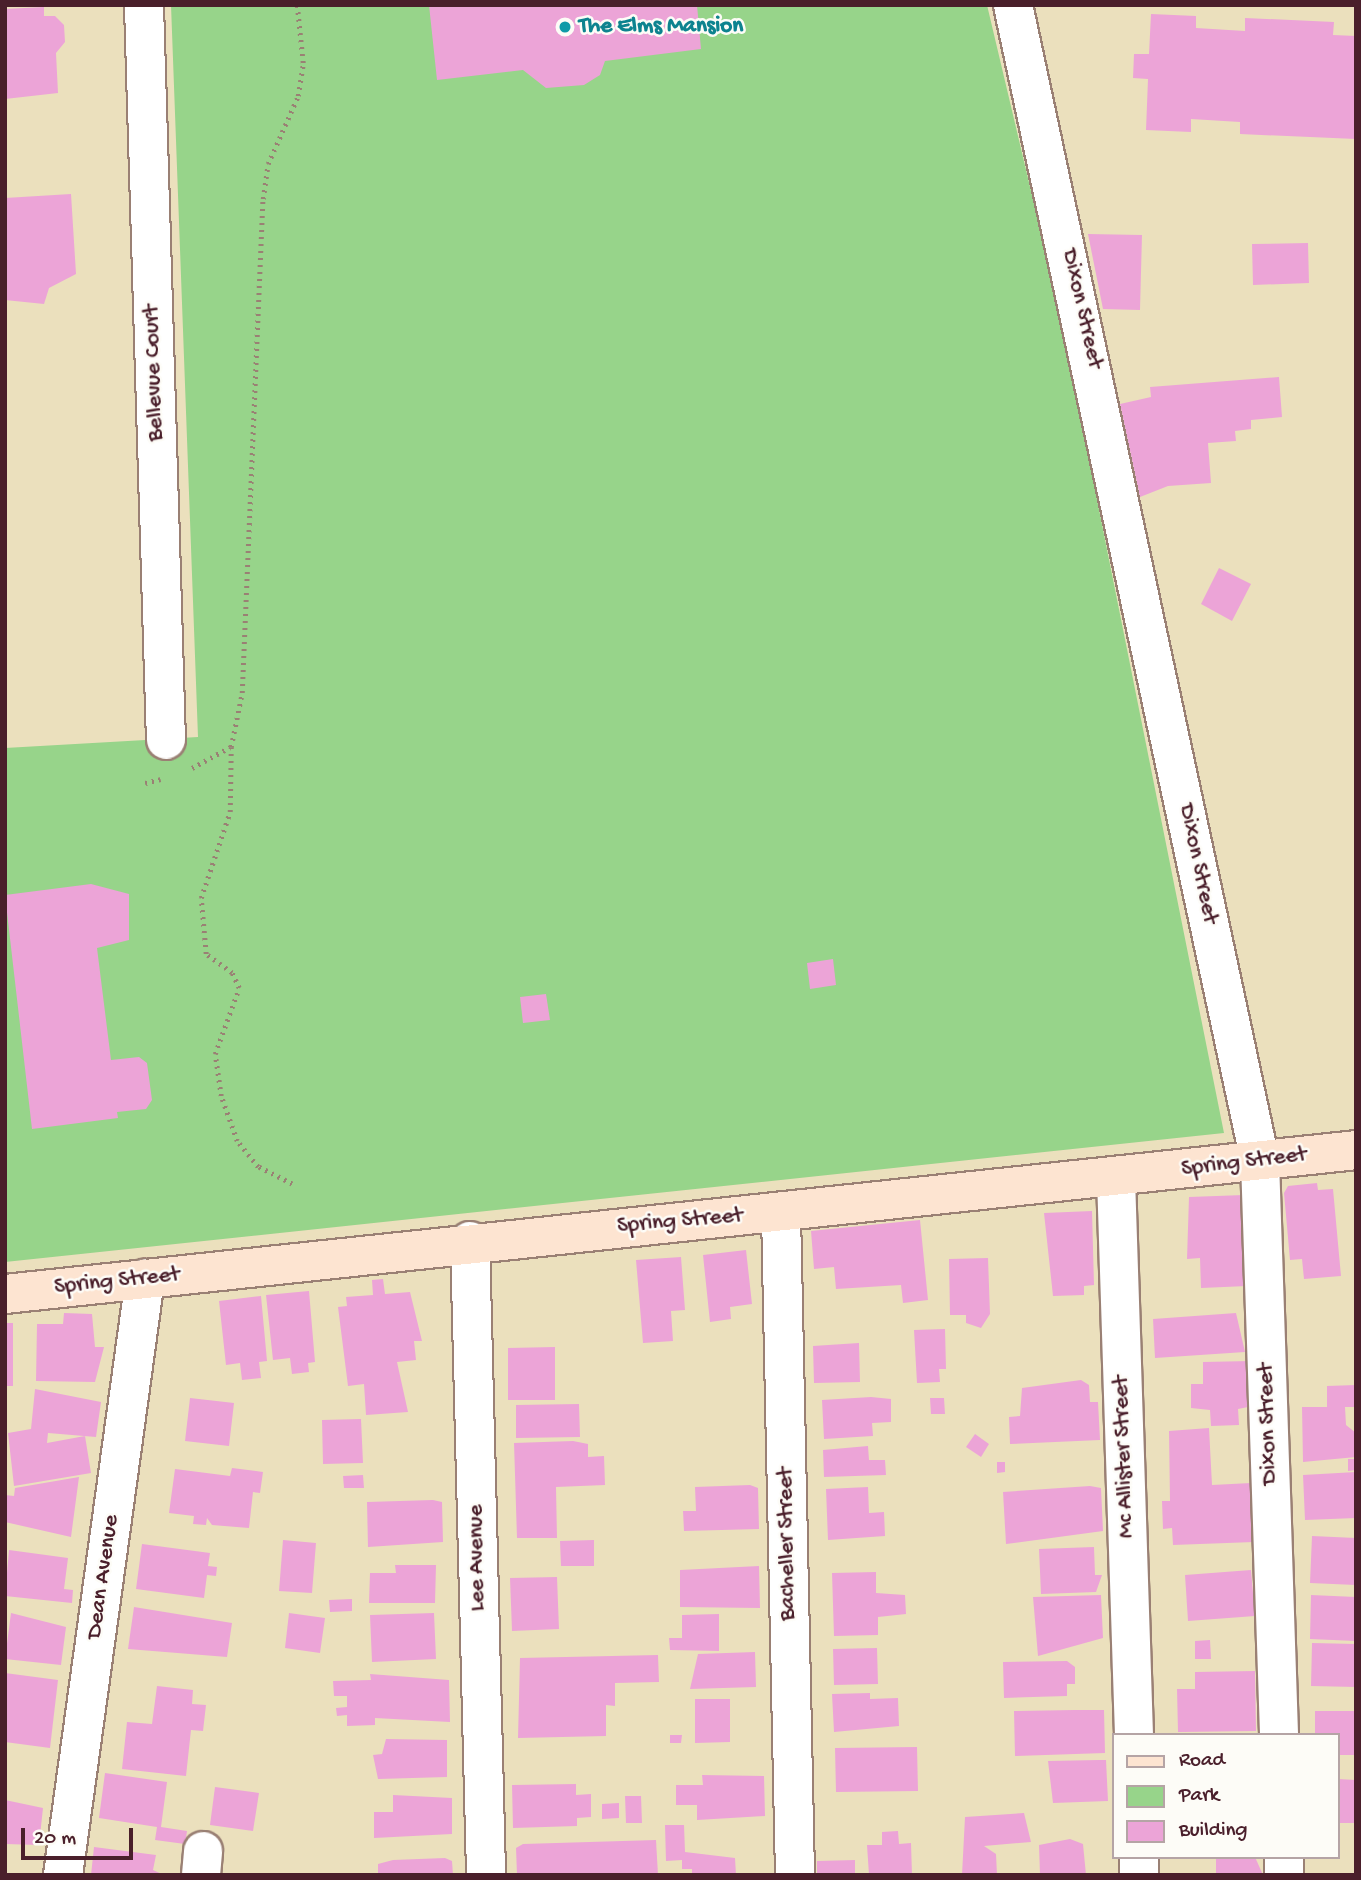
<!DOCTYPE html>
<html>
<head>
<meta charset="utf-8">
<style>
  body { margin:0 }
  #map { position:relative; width:1361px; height:1880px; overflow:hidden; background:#ebe0bd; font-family:"Gochi Hand",sans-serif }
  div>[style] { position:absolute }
  .green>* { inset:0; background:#97d48a }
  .building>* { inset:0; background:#eca4d7 }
  .path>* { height:4.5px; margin-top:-2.25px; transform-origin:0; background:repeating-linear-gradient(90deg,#9a8074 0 2px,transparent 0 7px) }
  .roads { filter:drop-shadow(2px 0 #9a8074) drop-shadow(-2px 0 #9a8074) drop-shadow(0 2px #9a8074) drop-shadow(0 -2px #9a8074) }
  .minor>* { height:38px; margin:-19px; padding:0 19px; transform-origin:19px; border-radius:19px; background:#fff }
  .secondary>* { height:38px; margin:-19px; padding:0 19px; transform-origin:19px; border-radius:19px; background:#fde4d1 }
  .dots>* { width:19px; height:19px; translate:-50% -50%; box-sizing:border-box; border:4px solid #fdfcf7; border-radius:50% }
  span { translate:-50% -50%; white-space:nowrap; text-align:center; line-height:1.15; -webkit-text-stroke:5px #fdfcf7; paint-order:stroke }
  .culture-label { font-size:23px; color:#0d838f; font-weight:700 }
  .left { translate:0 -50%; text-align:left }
  .street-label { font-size:23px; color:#4a1f2b }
  .frame { position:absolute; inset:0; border:7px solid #4a1f2b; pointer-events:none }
  .legend { position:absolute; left:1112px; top:1733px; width:228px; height:126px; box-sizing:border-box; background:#fdfcf7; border:2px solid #b5a4a5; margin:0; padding:9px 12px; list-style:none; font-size:21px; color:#4a1f2b }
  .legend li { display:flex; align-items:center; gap:14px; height:35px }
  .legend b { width:35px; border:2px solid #b5a4a5 }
  .scale { position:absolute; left:21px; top:1828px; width:112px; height:32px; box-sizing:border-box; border:4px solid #4a1f2b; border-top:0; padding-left:9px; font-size:21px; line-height:24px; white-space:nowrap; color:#4a1f2b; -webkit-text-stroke:5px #fdfcf7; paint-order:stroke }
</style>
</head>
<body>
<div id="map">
  <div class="green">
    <div style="clip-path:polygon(171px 5px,987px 5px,1058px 305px,1224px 1133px,5px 1262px,5px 748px,198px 737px)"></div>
  </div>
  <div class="building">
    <div style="clip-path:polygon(429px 5px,697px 5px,701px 49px,605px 61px,600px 75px,584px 85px,546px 88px,523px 70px,437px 80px)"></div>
    <div style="clip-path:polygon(44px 7px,44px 16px,55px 16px,64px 25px,65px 42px,56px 53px,58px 93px,5px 99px,5px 9px)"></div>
    <div style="clip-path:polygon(1151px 14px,1196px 16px,1196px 28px,1245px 31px,1245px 18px,1334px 22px,1333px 35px,1356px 36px,1356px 139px,1240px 134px,1240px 122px,1191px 119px,1191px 132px,1146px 130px,1148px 79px,1133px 78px,1134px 54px,1149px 54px)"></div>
    <div style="clip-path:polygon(71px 194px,76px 274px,49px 288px,44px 304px,5px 300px,5px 198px)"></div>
    <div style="clip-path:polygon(1088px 234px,1142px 235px,1140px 310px,1103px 309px)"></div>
    <div style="clip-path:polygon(1308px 243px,1309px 283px,1253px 285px,1252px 244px)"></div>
    <div style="clip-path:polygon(1279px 377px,1282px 417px,1251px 420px,1251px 429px,1235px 431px,1236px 441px,1208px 443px,1211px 483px,1168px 486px,1140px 497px,1120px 404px,1151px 397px,1150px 387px)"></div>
    <div style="clip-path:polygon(1219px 568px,1251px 584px,1232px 621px,1201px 604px)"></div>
    <div style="clip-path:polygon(91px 884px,129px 894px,129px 940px,97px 948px,111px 1060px,139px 1057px,147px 1063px,152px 1100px,146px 1109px,117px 1112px,118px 1118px,32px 1129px,5px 895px)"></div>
    <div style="clip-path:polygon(833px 959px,836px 985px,810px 989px,807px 963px)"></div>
    <div style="clip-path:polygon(546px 994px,550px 1020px,523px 1023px,520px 997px)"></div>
    <div style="clip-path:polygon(1317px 1183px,1318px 1190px,1333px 1189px,1341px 1276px,1304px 1279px,1302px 1259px,1290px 1260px,1284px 1193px,1288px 1186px)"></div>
    <div style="clip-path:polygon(1244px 1195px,1247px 1286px,1201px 1288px,1200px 1258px,1187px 1259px,1189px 1197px)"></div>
    <div style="clip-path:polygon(1092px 1211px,1094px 1285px,1084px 1286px,1084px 1295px,1053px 1296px,1044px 1213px)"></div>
    <div style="clip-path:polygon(920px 1220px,928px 1300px,903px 1303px,901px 1285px,836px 1289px,834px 1267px,814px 1269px,811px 1231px)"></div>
    <div style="clip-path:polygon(746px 1250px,752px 1304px,730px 1307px,731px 1319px,710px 1322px,703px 1255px)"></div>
    <div style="clip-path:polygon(681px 1257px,685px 1310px,671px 1311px,673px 1341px,643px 1343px,636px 1260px)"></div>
    <div style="clip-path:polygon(988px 1258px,990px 1314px,981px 1328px,966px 1323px,966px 1315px,950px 1315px,949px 1259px)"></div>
    <div style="clip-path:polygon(383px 1279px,385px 1294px,410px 1292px,422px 1341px,414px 1341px,416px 1360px,397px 1362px,408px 1412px,366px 1415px,364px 1384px,348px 1386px,338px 1307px,347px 1306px,346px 1297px,373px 1295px,372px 1280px)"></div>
    <div style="clip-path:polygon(309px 1291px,315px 1362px,308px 1363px,309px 1372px,292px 1374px,290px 1358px,273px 1360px,266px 1295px)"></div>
    <div style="clip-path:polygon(261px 1296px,267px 1361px,259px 1362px,261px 1378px,242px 1380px,240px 1363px,226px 1365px,219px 1301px)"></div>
    <div style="clip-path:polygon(64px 1313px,92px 1314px,95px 1347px,104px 1347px,95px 1382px,36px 1381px,37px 1324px,63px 1324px)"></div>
    <div style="clip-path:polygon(1236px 1313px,1245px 1352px,1155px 1358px,1153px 1319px)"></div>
    <div style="clip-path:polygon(5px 1323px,13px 1323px,13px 1386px,5px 1386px)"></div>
    <div style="clip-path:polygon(945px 1329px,946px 1369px,939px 1369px,940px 1382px,917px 1383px,914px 1330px)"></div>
    <div style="clip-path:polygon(859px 1343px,860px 1382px,814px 1383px,813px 1346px)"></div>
    <div style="clip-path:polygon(555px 1347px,555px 1400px,508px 1400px,508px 1348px)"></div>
    <div style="clip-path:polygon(1251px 1361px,1253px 1406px,1238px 1409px,1239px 1425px,1211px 1426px,1210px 1410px,1191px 1408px,1191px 1384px,1203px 1384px,1203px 1362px)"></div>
    <div style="clip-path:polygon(1081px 1380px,1089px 1385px,1090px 1402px,1098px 1402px,1100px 1440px,1010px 1444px,1009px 1417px,1020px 1416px,1022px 1388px)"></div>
    <div style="clip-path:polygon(1356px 1385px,1356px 1407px,1345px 1407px,1346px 1425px,1356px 1433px,1356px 1457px,1303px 1462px,1302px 1407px,1327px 1407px,1327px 1386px)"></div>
    <div style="clip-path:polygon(35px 1389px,101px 1402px,96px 1437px,48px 1433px,47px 1443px,85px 1436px,91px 1473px,14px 1486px,8px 1433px,31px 1429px)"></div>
    <div style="clip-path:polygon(871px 1397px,891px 1399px,891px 1422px,872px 1423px,873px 1436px,824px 1439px,822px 1400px)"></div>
    <div style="clip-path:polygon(190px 1398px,234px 1403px,229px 1446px,185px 1441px)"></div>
    <div style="clip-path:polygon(930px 1398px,944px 1398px,945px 1414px,931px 1414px)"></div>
    <div style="clip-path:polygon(579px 1404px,580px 1437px,516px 1438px,516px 1405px)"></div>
    <div style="clip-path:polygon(361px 1419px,363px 1463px,323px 1464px,322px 1420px)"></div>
    <div style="clip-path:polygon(1209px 1428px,1212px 1485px,1251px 1483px,1254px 1542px,1173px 1545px,1172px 1528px,1163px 1529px,1162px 1501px,1170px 1501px,1169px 1431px)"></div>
    <div style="clip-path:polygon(975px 1434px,989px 1444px,981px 1457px,966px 1447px)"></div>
    <div style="clip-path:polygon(573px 1441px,588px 1444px,588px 1457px,604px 1456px,605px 1485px,556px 1487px,557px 1538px,517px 1538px,514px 1443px)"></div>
    <div style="clip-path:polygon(868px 1446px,869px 1460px,885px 1460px,886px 1475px,824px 1477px,823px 1450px)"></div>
    <div style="clip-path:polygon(1348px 1459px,1356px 1459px,1356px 1470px,1348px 1471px)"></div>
    <div style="clip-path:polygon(997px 1462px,1005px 1462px,1005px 1472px,997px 1473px)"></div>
    <div style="clip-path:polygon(232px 1468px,263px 1472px,260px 1493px,253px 1492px,249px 1528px,212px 1525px,207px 1518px,206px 1525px,193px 1524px,194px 1516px,169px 1513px,175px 1469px,230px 1476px)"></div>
    <div style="clip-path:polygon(1356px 1472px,1356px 1518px,1305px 1520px,1303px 1475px)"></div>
    <div style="clip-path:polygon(363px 1475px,364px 1488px,344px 1488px,343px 1476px)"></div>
    <div style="clip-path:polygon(79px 1477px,71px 1537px,5px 1522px,5px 1495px,14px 1496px,15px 1488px)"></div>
    <div style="clip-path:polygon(750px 1485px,758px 1488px,759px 1529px,684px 1531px,683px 1511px,696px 1511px,695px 1487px)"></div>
    <div style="clip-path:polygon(1090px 1486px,1101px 1488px,1103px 1531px,1006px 1544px,1003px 1492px)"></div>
    <div style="clip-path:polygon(868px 1487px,869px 1513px,884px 1512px,885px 1536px,828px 1540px,826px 1489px)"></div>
    <div style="clip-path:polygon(433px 1500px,442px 1502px,443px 1542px,368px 1547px,367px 1502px)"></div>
    <div style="clip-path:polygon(1312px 1536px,1356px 1538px,1356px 1585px,1310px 1583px)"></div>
    <div style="clip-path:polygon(283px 1540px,316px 1543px,312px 1593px,279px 1591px)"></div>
    <div style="clip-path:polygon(594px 1540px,594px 1566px,561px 1566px,560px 1541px)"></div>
    <div style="clip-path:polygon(142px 1544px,210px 1553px,208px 1566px,217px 1567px,216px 1576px,207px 1575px,204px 1598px,136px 1589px)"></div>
    <div style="clip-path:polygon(1094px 1547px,1095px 1575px,1102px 1575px,1096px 1592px,1041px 1594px,1039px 1549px)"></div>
    <div style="clip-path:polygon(9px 1550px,68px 1558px,64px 1589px,73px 1590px,72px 1603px,5px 1596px)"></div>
    <div style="clip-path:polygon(395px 1565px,436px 1565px,435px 1603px,369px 1603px,370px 1573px,396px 1573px)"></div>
    <div style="clip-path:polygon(759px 1566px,760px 1608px,680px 1607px,680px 1570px)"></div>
    <div style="clip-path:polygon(1251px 1570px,1255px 1616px,1188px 1621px,1185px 1575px)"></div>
    <div style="clip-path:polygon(876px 1572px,876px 1593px,905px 1595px,906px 1614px,878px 1617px,878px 1635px,834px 1636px,832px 1573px)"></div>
    <div style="clip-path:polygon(557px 1577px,559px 1629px,512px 1631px,510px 1578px)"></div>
    <div style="clip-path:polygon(1101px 1595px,1103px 1638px,1038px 1656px,1033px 1597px)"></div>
    <div style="clip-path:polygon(1311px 1595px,1356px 1597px,1356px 1641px,1310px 1639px)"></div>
    <div style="clip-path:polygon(352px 1599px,352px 1611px,330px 1612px,329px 1600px)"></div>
    <div style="clip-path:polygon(134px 1607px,232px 1623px,227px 1657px,128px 1649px)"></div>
    <div style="clip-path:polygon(11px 1613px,66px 1627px,61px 1665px,5px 1659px)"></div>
    <div style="clip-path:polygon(289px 1613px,325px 1618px,320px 1653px,285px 1648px)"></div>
    <div style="clip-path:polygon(434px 1613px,436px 1659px,372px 1662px,370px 1615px)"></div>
    <div style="clip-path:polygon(719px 1614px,719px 1651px,670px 1650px,669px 1638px,682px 1638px,682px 1615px)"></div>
    <div style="clip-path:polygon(1210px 1640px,1211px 1659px,1195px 1659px,1195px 1641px)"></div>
    <div style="clip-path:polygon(1312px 1643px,1356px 1644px,1356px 1687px,1311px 1686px)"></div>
    <div style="clip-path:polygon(877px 1648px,878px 1684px,834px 1685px,833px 1649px)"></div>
    <div style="clip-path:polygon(755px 1652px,756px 1687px,690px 1689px,698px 1654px)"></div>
    <div style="clip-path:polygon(658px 1655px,659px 1682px,615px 1683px,615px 1706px,606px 1705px,606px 1736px,518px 1738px,520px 1658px)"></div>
    <div style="clip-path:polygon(1067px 1661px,1075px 1667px,1075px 1684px,1067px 1684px,1067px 1696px,1004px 1698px,1003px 1662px)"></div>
    <div style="clip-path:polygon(1255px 1671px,1256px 1731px,1178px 1732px,1177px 1689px,1195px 1689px,1195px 1672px)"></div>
    <div style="clip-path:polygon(5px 1673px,58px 1680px,50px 1748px,5px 1742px)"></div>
    <div style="clip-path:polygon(370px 1674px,449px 1680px,450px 1722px,375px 1718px,375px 1725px,347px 1726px,347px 1715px,337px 1716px,336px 1708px,347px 1707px,347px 1696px,334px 1696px,333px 1681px,371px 1680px)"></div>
    <div style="clip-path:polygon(157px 1686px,193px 1690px,192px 1704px,206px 1705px,203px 1731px,191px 1730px,186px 1776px,122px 1769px,127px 1722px,152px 1724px)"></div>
    <div style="clip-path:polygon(870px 1693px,870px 1699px,898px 1698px,899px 1726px,834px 1732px,832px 1694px)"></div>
    <div style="clip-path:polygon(695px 1699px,730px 1699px,730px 1742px,695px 1743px)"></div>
    <div style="clip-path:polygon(1074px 1710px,1104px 1710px,1105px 1753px,1015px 1756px,1014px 1711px)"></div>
    <div style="clip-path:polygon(1315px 1711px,1356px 1711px,1356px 1755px,1338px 1755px,1338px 1735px,1315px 1735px)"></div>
    <div style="clip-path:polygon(670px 1735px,682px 1735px,681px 1743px,670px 1743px)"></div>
    <div style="clip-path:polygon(386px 1739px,447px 1740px,447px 1777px,378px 1779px,373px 1755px,382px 1754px)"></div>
    <div style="clip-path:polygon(917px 1747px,918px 1791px,836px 1792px,835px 1748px)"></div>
    <div style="clip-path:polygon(1099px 1760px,1106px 1760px,1108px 1801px,1053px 1803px,1048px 1761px)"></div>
    <div style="clip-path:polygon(105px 1773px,167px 1782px,161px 1827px,187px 1831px,185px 1844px,155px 1840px,157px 1827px,99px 1818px)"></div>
    <div style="clip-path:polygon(702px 1775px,764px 1776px,765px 1816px,697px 1820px,697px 1805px,676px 1805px,676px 1785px,703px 1785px)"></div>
    <div style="clip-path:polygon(1338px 1779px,1356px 1780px,1356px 1823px,1338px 1823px)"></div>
    <div style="clip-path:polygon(576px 1784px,576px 1795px,591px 1794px,591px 1817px,577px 1818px,577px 1826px,513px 1828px,512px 1785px)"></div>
    <div style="clip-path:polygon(215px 1787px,259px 1793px,253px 1831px,210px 1825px)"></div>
    <div style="clip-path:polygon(393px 1795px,452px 1798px,452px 1834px,374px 1838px,374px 1812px,393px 1812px)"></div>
    <div style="clip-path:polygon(625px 1796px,641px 1796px,642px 1823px,626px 1823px)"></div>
    <div style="clip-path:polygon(5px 1800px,43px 1808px,39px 1845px,5px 1844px)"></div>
    <div style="clip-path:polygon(619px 1803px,619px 1818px,602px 1819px,602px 1804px)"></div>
    <div style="clip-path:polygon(1024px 1813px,1031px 1842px,984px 1846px,996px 1854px,997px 1875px,962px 1875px,965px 1817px)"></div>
    <div style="clip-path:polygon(665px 1825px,684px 1825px,685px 1852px,735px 1858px,736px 1875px,692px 1875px,692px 1869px,682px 1869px,682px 1860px,666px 1861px)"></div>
    <div style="clip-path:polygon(898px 1831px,899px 1844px,911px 1843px,912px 1875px,869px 1875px,867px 1845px,882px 1845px,882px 1832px)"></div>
    <div style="clip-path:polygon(1070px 1839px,1083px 1844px,1086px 1875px,1040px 1875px,1039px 1845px)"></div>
    <div style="clip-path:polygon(656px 1840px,658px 1875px,517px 1875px,516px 1848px,523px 1844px)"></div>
    <div style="clip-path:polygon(94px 1847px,156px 1855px,153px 1870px,164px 1875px,91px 1875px)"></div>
    <div style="clip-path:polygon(1216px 1857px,1255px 1857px,1263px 1875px,1216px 1875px)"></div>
    <div style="clip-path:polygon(445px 1858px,452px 1861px,453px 1875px,378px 1875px,378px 1864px,393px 1860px)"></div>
    <div style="clip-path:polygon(855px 1860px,855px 1875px,817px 1875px,817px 1861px)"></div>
  </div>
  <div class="path">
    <div style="left:192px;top:768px;width:43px;rotate:-28.9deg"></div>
    <div style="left:145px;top:783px;width:16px;rotate:-14deg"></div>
    <div style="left:292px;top:1184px;width:38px;rotate:-153deg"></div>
    <div style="left:258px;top:1167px;width:33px;rotate:-129deg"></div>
    <div style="left:237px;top:1141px;width:48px;rotate:-109.6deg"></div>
    <div style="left:221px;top:1096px;width:42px;rotate:-98.1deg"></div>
    <div style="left:215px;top:1054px;width:70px;rotate:-70deg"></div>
    <div style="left:239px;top:988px;width:17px;rotate:-115deg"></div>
    <div style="left:232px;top:973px;width:32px;rotate:-144deg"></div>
    <div style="left:206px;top:954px;width:56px;rotate:-95.1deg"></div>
    <div style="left:201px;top:898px;width:91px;rotate:-71.4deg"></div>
    <div style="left:230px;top:812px;width:65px;rotate:-89.1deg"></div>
    <div style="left:231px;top:747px;width:55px;rotate:-78.5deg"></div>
    <div style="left:242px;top:693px;width:494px;rotate:-87.6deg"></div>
    <div style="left:263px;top:199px;width:35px;rotate:-82deg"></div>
    <div style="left:268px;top:164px;width:74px;rotate:-66.2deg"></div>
    <div style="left:298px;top:96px;width:33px;rotate:-81deg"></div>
    <div style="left:303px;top:63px;width:58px;rotate:-95.9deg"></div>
  </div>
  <div class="roads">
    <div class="minor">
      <div style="left:144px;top:5px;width:735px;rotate:88.29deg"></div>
      <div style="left:1013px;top:5px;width:1182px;rotate:77.94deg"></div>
      <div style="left:1260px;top:1161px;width:574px;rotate:88.1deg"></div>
      <div style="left:1116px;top:1178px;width:557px;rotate:88.15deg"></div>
      <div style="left:781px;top:1213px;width:662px;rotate:88.79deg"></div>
      <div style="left:470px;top:1241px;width:634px;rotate:88.55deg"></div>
      <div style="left:1139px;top:1857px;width:18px;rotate:90deg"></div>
      <div style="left:1284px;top:1857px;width:18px;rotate:90deg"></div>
      <div style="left:63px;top:1875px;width:602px;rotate:-82.17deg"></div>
      <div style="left:201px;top:1875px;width:24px;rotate:-85deg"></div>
    </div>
    <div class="secondary">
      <div style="left:5px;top:1294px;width:1359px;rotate:-6.08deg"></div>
    </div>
  </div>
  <div class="dots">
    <div style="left:565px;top:27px;background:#0f9aa8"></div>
  </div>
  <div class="culture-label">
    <span class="left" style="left:579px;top:27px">The Elms Mansion</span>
  </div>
  <div class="street-label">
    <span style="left:1081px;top:309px;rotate:77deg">Dixon Street</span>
    <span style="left:155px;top:373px;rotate:-92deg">Bellevue Court</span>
    <span style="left:1197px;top:864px;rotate:78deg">Dixon Street</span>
    <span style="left:1244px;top:1163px;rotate:-7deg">Spring Street</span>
    <span style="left:680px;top:1222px;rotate:-5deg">Spring Street</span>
    <span style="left:117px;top:1282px;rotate:-6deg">Spring Street</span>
    <span style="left:1269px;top:1424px;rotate:-92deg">Dixon Street</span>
    <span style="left:1125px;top:1457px;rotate:-92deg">Mc Allister Street</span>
    <span style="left:788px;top:1544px;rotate:-91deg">Bacheller Street</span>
    <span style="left:478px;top:1558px;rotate:-91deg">Lee Avenue</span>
    <span style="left:104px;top:1577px;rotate:-82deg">Dean Avenue</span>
  </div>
  <div class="frame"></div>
  <ul class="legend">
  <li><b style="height:9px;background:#fde4d1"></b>Road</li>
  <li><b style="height:19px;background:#97d48a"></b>Park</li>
  <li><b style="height:19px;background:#eca4d7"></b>Building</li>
  </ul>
  <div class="scale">20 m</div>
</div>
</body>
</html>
